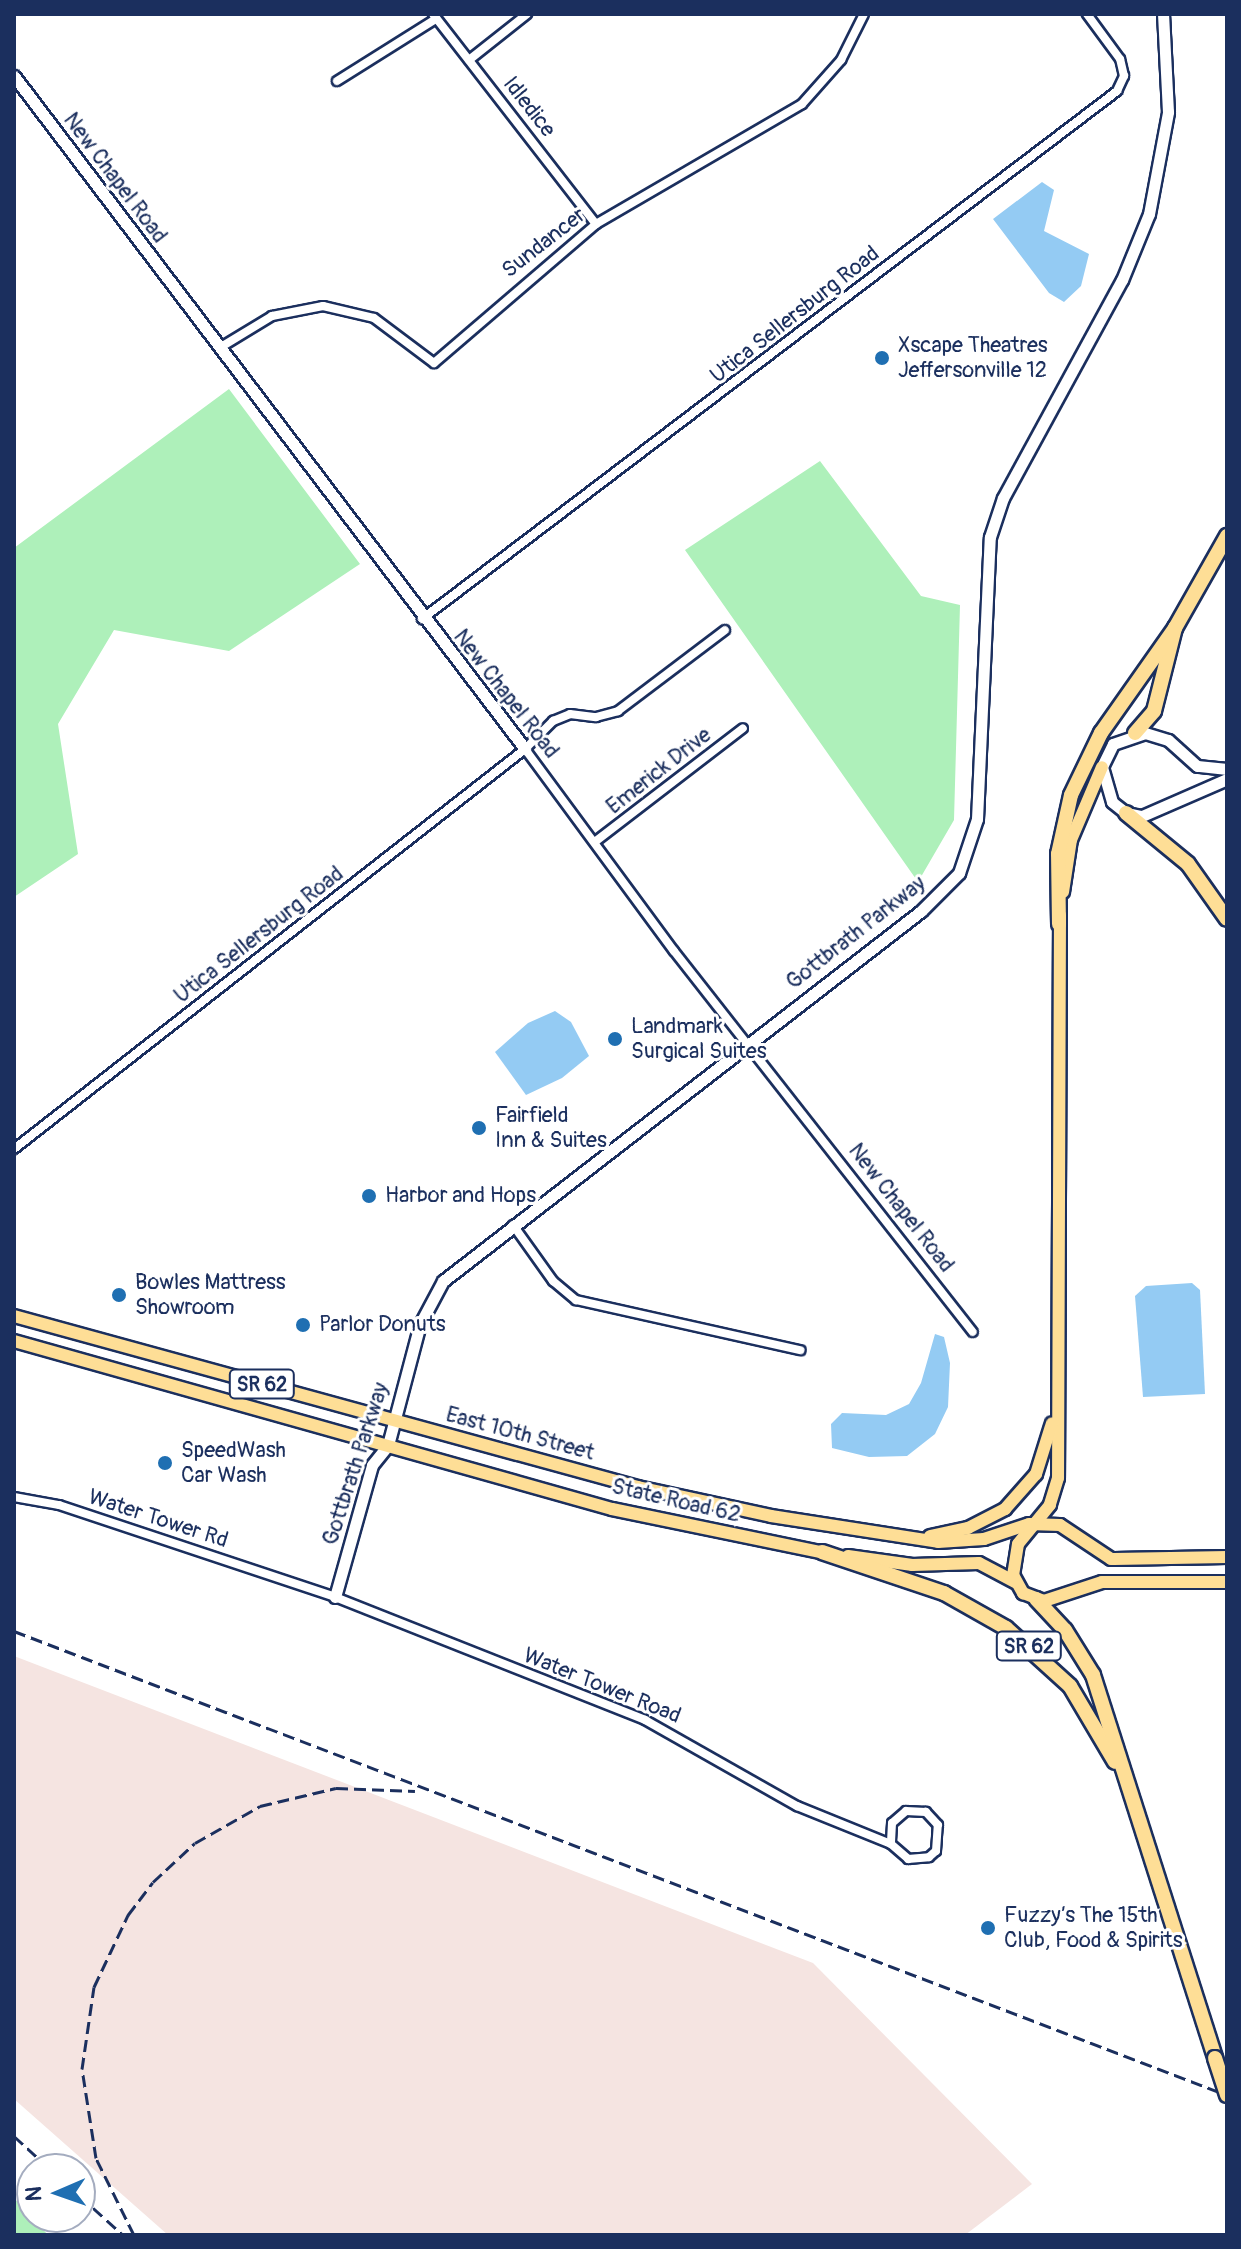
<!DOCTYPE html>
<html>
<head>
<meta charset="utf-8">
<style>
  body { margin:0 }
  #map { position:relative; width:1241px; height:2249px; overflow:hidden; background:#fff; font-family:Pangolin,sans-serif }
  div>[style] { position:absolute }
  .built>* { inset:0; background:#f5e4e1 }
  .green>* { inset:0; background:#aef0ba }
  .water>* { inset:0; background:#94cbf3 }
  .roads { filter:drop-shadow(2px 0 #1b2f5e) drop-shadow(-2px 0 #1b2f5e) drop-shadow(0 2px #1b2f5e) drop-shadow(0 -2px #1b2f5e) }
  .street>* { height:8px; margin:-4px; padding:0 4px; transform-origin:4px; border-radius:4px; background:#fff }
  .secondary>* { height:11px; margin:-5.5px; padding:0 5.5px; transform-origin:5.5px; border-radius:5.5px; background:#fff }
  .primary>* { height:12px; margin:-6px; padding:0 6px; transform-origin:6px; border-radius:6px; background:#fede96 }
  .highway>* { height:14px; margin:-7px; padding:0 7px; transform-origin:7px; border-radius:7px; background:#fede96 }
  .rail>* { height:3px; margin-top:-1.5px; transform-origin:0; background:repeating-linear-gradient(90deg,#1b2f5e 0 12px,transparent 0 18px) }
  .bridges { filter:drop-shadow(2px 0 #1b2f5e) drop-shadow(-2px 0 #1b2f5e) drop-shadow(0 2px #1b2f5e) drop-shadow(0 -2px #1b2f5e) }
  .highway-bridge>* { height:14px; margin:-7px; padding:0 7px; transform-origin:7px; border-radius:7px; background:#fede96 }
  .dots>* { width:22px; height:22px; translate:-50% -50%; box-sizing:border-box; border:4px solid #fff; border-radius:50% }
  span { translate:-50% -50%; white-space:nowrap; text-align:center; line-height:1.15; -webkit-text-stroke:6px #fff; paint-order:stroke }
  .shield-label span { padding:2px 6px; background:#fff; border:2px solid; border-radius:6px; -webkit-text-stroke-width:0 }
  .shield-label { font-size:20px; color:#1b2f5e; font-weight:700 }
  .street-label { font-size:22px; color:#1b2f5e }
  .poi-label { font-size:22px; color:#1b2f5e }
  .left { translate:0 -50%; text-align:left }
  .frame { position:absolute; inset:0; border:16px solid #1b2f5e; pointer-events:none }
  .north { position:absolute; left:16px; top:2153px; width:80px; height:80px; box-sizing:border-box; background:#fff; border:2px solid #a4acbf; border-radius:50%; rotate:268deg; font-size:22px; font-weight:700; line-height:32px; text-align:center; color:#1b2f5e }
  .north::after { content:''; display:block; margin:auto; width:28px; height:36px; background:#1f6fb2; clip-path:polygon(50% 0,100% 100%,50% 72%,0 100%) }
</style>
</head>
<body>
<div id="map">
  <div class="built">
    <div style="clip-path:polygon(14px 1656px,813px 1963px,1032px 2184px,965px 2235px,168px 2235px,14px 2099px)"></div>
  </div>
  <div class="green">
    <div style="clip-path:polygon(229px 389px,360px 564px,229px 651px,114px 630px,58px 724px,78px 854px,14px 897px,14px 548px)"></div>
    <div style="clip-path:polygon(820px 461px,921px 596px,960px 605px,954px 820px,918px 882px,685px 550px)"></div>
    <div style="clip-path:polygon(14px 2198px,48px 2235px,14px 2235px)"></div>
  </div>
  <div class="water">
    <div style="clip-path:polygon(1042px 182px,1054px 190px,1044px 231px,1089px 254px,1081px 286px,1064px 302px,1049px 293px,993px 219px)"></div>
    <div style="clip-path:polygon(555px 1011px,571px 1022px,589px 1056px,562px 1078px,526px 1095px,495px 1052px,528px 1023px)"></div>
    <div style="clip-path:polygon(1192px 1283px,1200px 1290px,1205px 1394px,1143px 1397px,1135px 1296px,1146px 1286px)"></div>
    <div style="clip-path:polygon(935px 1334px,944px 1337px,950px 1363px,948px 1407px,935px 1434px,907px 1456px,869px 1457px,832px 1448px,831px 1424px,842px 1413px,886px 1415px,909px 1404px,921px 1383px)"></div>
  </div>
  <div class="roads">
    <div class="street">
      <div style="left:433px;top:14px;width:266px;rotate:52.2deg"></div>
      <div style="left:469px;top:60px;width:74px;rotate:-38.4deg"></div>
      <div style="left:337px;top:81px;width:117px;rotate:-32.1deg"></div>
      <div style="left:221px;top:347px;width:60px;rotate:-31.3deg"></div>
      <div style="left:272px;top:316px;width:52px;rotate:-11.1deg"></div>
      <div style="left:323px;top:306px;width:52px;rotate:13.2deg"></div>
      <div style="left:374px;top:318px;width:75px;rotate:36.9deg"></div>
      <div style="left:434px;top:363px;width:213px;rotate:-40.6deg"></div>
      <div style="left:596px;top:224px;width:238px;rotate:-30.2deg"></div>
      <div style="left:802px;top:104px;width:59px;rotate:-48.4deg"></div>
      <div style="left:841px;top:60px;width:51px;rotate:-63.4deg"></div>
      <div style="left:422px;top:619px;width:873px;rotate:-37.22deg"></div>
      <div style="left:1117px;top:91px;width:17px;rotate:-65deg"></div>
      <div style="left:1124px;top:76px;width:17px;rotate:-103deg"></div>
      <div style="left:1120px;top:59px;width:56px;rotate:-126.3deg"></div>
      <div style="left:525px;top:749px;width:251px;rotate:53.6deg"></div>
      <div style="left:674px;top:951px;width:484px;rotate:51.9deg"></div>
      <div style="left:596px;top:841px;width:185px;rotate:-37.5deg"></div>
      <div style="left:14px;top:1149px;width:649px;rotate:-38.05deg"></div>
      <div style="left:525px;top:749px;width:40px;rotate:-45deg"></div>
      <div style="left:553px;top:721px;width:18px;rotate:-22deg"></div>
      <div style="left:570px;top:714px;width:26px;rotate:7deg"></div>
      <div style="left:596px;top:717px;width:23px;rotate:-15deg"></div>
      <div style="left:618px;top:711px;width:134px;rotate:-37.1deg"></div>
      <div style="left:513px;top:1225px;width:69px;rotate:54.5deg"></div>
      <div style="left:553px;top:1281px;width:30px;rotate:40deg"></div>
      <div style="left:576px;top:1300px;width:230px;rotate:12.6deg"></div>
      <div style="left:14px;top:1497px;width:46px;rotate:10.1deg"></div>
      <div style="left:59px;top:1505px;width:291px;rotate:18.4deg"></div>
      <div style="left:335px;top:1597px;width:334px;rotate:21.6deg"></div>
      <div style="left:645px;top:1720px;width:175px;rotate:29.5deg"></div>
      <div style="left:797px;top:1806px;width:101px;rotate:22deg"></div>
      <div style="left:891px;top:1844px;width:23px;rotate:41deg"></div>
      <div style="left:908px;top:1859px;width:21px;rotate:-5deg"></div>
      <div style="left:929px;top:1857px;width:9px;rotate:-41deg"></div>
      <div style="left:936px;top:1851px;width:26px;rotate:-86deg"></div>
      <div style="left:938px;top:1825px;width:18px;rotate:-133deg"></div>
      <div style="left:926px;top:1812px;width:20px;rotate:-177deg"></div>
      <div style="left:906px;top:1811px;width:18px;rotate:139deg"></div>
      <div style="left:892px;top:1823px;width:21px;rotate:93deg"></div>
    </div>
    <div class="secondary">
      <div style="left:14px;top:76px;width:845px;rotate:52.79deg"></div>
      <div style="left:1227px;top:769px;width:30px;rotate:-174deg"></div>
      <div style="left:1197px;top:766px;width:39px;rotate:-138deg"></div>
      <div style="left:1168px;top:740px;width:24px;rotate:-163deg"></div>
      <div style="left:1145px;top:733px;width:34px;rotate:161deg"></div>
      <div style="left:1113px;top:744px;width:25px;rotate:116deg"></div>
      <div style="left:1102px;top:767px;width:36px;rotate:74deg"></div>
      <div style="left:1112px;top:802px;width:18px;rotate:38deg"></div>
      <div style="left:1126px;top:813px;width:16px;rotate:11deg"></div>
      <div style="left:1142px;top:816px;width:93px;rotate:-23.5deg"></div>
      <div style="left:335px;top:1597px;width:137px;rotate:-74.3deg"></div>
      <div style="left:372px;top:1465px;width:26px;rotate:-51deg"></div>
      <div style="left:388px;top:1445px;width:125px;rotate:-75.2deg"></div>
      <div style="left:420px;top:1324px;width:49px;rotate:-61.9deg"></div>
      <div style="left:443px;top:1281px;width:604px;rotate:-37.74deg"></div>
      <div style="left:921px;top:911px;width:54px;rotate:-45deg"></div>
      <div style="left:959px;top:873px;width:57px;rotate:-71.6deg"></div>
      <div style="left:977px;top:819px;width:282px;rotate:-87.4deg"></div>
      <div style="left:990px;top:537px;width:41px;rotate:-71.6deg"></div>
      <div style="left:1003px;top:498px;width:248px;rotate:-61.4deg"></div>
      <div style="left:1122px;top:280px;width:71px;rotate:-67.8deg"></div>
      <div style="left:1149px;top:214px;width:104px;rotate:-79.4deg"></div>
      <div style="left:1168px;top:112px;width:98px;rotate:-92.9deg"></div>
    </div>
    <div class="primary">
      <div style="left:1063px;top:892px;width:53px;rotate:-81.3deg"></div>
      <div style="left:1071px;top:840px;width:79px;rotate:-67deg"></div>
      <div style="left:1060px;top:915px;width:563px;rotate:90.2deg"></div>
      <div style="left:1058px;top:1478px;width:28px;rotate:107deg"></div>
      <div style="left:1050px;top:1505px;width:50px;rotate:129.4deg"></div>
      <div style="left:1018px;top:1544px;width:31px;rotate:99deg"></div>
      <div style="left:1013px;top:1575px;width:21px;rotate:61deg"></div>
      <div style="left:1023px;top:1593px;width:22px;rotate:21deg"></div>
      <div style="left:1044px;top:1601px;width:61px;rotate:-18.1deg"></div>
      <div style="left:1102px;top:1582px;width:125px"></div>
      <div style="left:14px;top:1316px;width:647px;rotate:15.33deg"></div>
      <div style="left:638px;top:1487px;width:136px;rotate:12.3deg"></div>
      <div style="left:771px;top:1516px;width:169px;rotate:8.8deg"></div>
      <div style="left:938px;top:1542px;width:46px;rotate:-3.7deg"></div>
      <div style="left:984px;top:1539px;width:47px;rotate:-18.4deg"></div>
      <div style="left:1029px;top:1524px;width:31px;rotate:2deg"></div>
      <div style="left:1060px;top:1525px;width:61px;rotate:33.7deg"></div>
      <div style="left:1111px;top:1559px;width:116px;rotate:-1deg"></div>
      <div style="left:14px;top:1341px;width:621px;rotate:15.69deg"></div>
      <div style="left:612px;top:1509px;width:223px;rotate:11.7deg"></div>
      <div style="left:930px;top:1536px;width:39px;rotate:-12deg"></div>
      <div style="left:968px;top:1528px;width:42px;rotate:-27.2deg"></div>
      <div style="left:1005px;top:1509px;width:47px;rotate:-48.5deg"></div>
      <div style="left:1036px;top:1474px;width:53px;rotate:-72.6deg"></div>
      <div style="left:848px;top:1556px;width:65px;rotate:8deg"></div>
      <div style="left:912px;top:1565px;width:67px;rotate:-1.7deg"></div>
      <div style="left:979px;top:1563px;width:41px;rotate:27.8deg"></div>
    </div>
    <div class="highway">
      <div style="left:1135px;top:733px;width:29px;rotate:-49deg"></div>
      <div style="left:1154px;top:711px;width:86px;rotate:-75.8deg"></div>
      <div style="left:1175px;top:628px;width:106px;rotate:-60.5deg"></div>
      <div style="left:1126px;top:813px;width:80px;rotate:39.4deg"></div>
      <div style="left:1188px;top:864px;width:67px;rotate:54.7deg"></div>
      <div style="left:1059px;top:924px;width:70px;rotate:-90.8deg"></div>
      <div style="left:1058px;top:854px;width:60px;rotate:-77.6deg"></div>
      <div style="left:1071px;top:795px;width:69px;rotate:-64.2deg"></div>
      <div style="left:1101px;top:733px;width:128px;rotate:-54.8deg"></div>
      <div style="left:822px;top:1552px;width:129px;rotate:18.6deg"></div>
      <div style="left:944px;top:1593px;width:71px;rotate:29.4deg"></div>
      <div style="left:1006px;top:1628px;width:86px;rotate:42.2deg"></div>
      <div style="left:1070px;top:1686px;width:88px;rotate:59.4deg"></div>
      <div style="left:1036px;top:1599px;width:42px;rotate:46.9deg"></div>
      <div style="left:1065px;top:1630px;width:53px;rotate:58.1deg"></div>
      <div style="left:1093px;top:1675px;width:402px;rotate:72.3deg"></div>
    </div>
  </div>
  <div class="rail">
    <div style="left:14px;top:1631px;width:1299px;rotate:20.93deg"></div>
    <div style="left:14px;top:2136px;width:49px;rotate:42.5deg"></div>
    <div style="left:80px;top:2196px;width:58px;rotate:42.2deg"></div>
    <div style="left:134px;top:2235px;width:86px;rotate:-116.3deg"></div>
    <div style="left:96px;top:2158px;width:90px;rotate:-98.9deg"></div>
    <div style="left:82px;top:2069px;width:83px;rotate:-81.7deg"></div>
    <div style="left:94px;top:1987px;width:80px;rotate:-64.7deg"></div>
    <div style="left:128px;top:1915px;width:41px;rotate:-52.9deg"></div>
    <div style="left:153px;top:1882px;width:57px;rotate:-42.9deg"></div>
    <div style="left:195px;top:1843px;width:75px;rotate:-29.6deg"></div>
    <div style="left:260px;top:1806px;width:78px;rotate:-13.3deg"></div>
    <div style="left:336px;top:1788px;width:79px;rotate:2.2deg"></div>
  </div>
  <div class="bridges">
    <div class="highway-bridge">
      <div style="left:1215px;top:2058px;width:39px;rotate:72deg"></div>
    </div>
  </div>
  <div class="dots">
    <div style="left:882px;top:358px;background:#1f6fb2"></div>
    <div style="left:615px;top:1039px;background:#1f6fb2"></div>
    <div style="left:479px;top:1128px;background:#1f6fb2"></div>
    <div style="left:369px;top:1196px;background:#1f6fb2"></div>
    <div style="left:119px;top:1295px;background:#1f6fb2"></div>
    <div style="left:303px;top:1325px;background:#1f6fb2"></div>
    <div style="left:165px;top:1463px;background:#1f6fb2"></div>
    <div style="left:988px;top:1928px;background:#1f6fb2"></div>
  </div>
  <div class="shield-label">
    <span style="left:262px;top:1384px">SR 62</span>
    <span style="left:1029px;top:1646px">SR 62</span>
  </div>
  <div class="street-label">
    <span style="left:529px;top:107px;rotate:52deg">Idledice</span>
    <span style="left:115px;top:178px;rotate:53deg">New Chapel Road</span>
    <span style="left:544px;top:243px;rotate:-38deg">Sundancer</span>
    <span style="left:795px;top:315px;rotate:-38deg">Utica Sellersburg Road</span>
    <span style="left:506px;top:694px;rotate:52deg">New Chapel Road</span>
    <span style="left:659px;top:771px;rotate:-38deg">Emerick Drive</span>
    <span style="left:856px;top:933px;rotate:-38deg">Gottbrath Parkway</span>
    <span style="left:259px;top:935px;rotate:-38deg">Utica Sellersburg Road</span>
    <span style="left:901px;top:1208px;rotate:52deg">New Chapel Road</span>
    <span style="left:520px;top:1434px;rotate:15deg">East 10th Street</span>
    <span style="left:356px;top:1464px;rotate:-72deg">Gottbrath Parkway</span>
    <span style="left:676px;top:1501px;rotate:13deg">State Road 62</span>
    <span style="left:158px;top:1519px;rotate:18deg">Water Tower Rd</span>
    <span style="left:602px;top:1686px;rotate:22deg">Water Tower Road</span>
  </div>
  <div class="poi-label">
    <span class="left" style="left:898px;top:358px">Xscape Theatres<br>Jeffersonville 12</span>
    <span class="left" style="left:631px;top:1039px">Landmark<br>Surgical Suites</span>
    <span class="left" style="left:495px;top:1128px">Fairfield<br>Inn &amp; Suites</span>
    <span class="left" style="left:385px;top:1196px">Harbor and Hops</span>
    <span class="left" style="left:135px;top:1295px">Bowles Mattress<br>Showroom</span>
    <span class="left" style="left:319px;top:1325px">Parlor Donuts</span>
    <span class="left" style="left:181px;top:1463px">SpeedWash<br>Car Wash</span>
    <span class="left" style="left:1004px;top:1928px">Fuzzy’s The 15th<br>Club, Food &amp; Spirits</span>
  </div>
  <div class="frame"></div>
  <div class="north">N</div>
</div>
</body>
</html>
